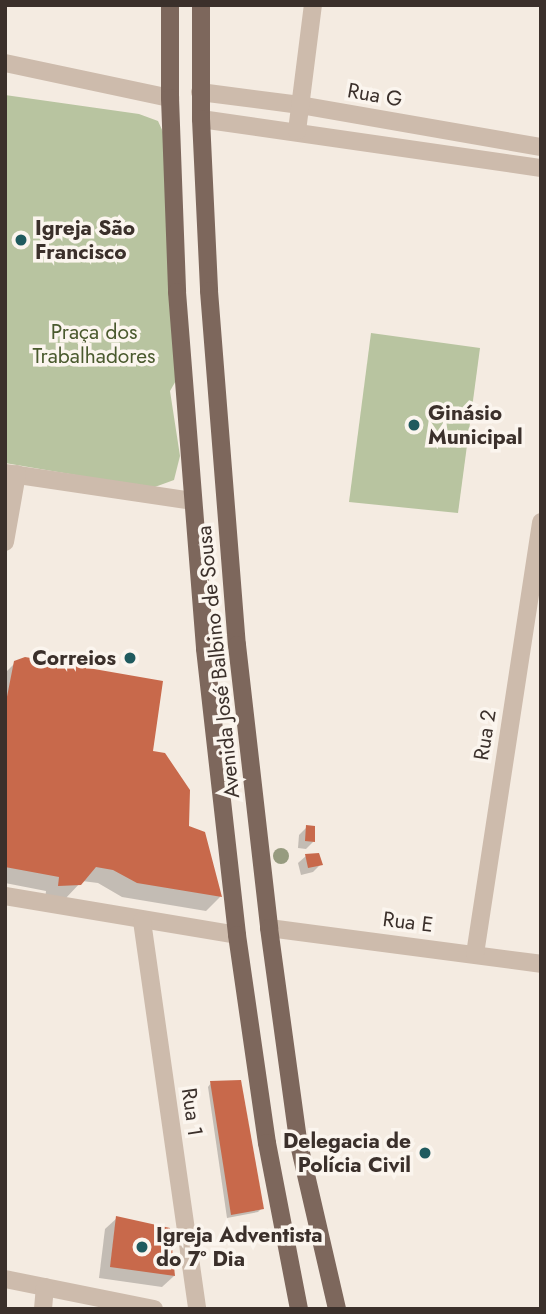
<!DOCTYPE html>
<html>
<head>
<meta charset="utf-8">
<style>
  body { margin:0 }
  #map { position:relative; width:546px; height:1314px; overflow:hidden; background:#f4ebe1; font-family:Jost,sans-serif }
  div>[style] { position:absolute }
  .green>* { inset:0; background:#b8c4a0 }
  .shadow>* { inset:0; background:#0003 }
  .building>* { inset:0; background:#c8694b }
  .minor>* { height:18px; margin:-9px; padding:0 9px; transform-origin:9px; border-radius:9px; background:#cdbbac }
  .major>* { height:18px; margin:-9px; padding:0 9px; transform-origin:9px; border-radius:9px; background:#7d675c }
  .trees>* { width:16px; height:16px; margin:-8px; border-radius:50%; background:#969b7f }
  .dots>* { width:19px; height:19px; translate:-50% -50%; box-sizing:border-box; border:4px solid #fbf5ee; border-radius:50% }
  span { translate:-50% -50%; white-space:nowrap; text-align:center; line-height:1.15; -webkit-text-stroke:7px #fbf5ee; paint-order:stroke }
  .street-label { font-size:21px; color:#3b302b }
  .poi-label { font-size:21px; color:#3b302b; font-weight:700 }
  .left { translate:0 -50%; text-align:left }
  .right { translate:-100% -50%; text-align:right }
  .park-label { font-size:21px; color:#4a5a2e }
  .frame { position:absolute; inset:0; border:7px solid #3b302b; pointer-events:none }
</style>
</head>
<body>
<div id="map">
  <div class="green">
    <div style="clip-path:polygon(5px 95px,139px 114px,158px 121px,168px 143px,185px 365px,170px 391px,180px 456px,174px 480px,152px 488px,5px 463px)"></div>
    <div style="clip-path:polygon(371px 333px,480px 348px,458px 513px,349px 502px)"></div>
  </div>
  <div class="shadow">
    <div style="clip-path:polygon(15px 663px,151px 752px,187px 827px,204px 834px,220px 897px,206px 911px,122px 897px,98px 883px,82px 881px,65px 899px,45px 900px,46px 891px,5px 883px,5px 673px)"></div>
    <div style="clip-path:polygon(307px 827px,314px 841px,306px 849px,298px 848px,299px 835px)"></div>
    <div style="clip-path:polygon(306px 856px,321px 864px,313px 872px,301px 875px,298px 863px)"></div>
    <div style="clip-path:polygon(211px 1083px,262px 1208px,258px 1212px,227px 1218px,208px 1087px)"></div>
    <div style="clip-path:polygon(117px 1218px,174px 1276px,162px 1287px,99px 1278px,105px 1229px)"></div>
  </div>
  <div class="building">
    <div style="clip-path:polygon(25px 657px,163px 681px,153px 751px,165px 753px,190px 790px,189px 826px,205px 832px,222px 897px,137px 883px,113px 870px,96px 867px,81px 885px,58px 886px,59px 877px,5px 867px,5px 707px,14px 661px)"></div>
    <div style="clip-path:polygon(306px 825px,315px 826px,315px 842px,305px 841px)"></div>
    <div style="clip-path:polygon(319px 853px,323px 865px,308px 868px,305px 854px)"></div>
    <div style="clip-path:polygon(241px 1080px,264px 1209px,231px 1215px,210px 1081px)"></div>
    <div style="clip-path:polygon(116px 1216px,170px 1228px,175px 1276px,110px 1267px)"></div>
  </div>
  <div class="minor">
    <div style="left:5px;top:63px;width:169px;rotate:12deg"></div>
    <div style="left:200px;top:92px;width:101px;rotate:7.4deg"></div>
    <div style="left:300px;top:105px;width:245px;rotate:9.9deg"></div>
    <div style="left:201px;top:119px;width:344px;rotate:8.2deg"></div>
    <div style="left:297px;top:131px;width:127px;rotate:-82.8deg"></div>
    <div style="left:5px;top:473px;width:189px;rotate:8.5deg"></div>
    <div style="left:5px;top:542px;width:69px;rotate:-80deg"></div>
    <div style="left:5px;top:896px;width:235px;rotate:9.5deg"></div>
    <div style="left:142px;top:921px;width:392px;rotate:81.9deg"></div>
    <div style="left:269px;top:928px;width:274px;rotate:7.5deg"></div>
    <div style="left:475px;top:954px;width:437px;rotate:-81.3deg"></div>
    <div style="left:5px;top:1279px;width:152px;rotate:11.4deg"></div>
    <div style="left:43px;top:1309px;width:22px;rotate:-85deg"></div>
  </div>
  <div class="major">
    <div style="left:170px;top:5px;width:93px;rotate:90deg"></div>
    <div style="left:170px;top:98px;width:194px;rotate:87.9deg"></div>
    <div style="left:177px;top:292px;width:358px;rotate:85.5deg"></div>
    <div style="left:205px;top:649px;width:288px;rotate:83.6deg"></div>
    <div style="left:237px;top:935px;width:210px;rotate:81.8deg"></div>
    <div style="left:267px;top:1143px;width:169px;rotate:79.1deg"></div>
    <div style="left:201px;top:5px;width:114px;rotate:90deg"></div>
    <div style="left:201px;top:119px;width:172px;rotate:87.3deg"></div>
    <div style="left:209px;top:291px;width:355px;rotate:85.5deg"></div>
    <div style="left:237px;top:645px;width:285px;rotate:83.5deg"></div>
    <div style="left:269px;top:928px;width:214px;rotate:82.2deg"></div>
    <div style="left:298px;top:1140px;width:173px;rotate:77deg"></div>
  </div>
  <div class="trees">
    <div style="left:281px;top:856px"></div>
  </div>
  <div class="dots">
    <div style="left:21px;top:240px;background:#1f5a5e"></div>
    <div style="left:414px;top:425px;background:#1f5a5e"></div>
    <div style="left:130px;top:658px;background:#1f5a5e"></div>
    <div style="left:425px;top:1153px;background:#1f5a5e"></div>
    <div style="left:142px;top:1247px;background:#1f5a5e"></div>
  </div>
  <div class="street-label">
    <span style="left:375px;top:95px;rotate:10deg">Rua G</span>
    <span style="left:218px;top:662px;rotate:-96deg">Avenida José Balbino de Sousa</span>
    <span style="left:485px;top:735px;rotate:-81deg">Rua 2</span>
    <span style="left:408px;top:922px;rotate:7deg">Rua E</span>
    <span style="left:192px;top:1112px;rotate:82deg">Rua 1</span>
  </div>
  <div class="poi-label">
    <span class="left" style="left:35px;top:240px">Igreja São<br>Francisco</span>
    <span class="left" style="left:428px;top:425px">Ginásio<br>Municipal</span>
    <span class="right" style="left:116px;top:658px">Correios</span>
    <span class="right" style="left:411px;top:1153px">Delegacia de<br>Polícia Civil</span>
    <span class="left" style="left:156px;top:1247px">Igreja Adventista<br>do 7º Dia</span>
  </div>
  <div class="park-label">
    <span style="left:94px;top:344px">Praça dos<br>Trabalhadores</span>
  </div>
  <div class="frame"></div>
</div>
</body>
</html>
